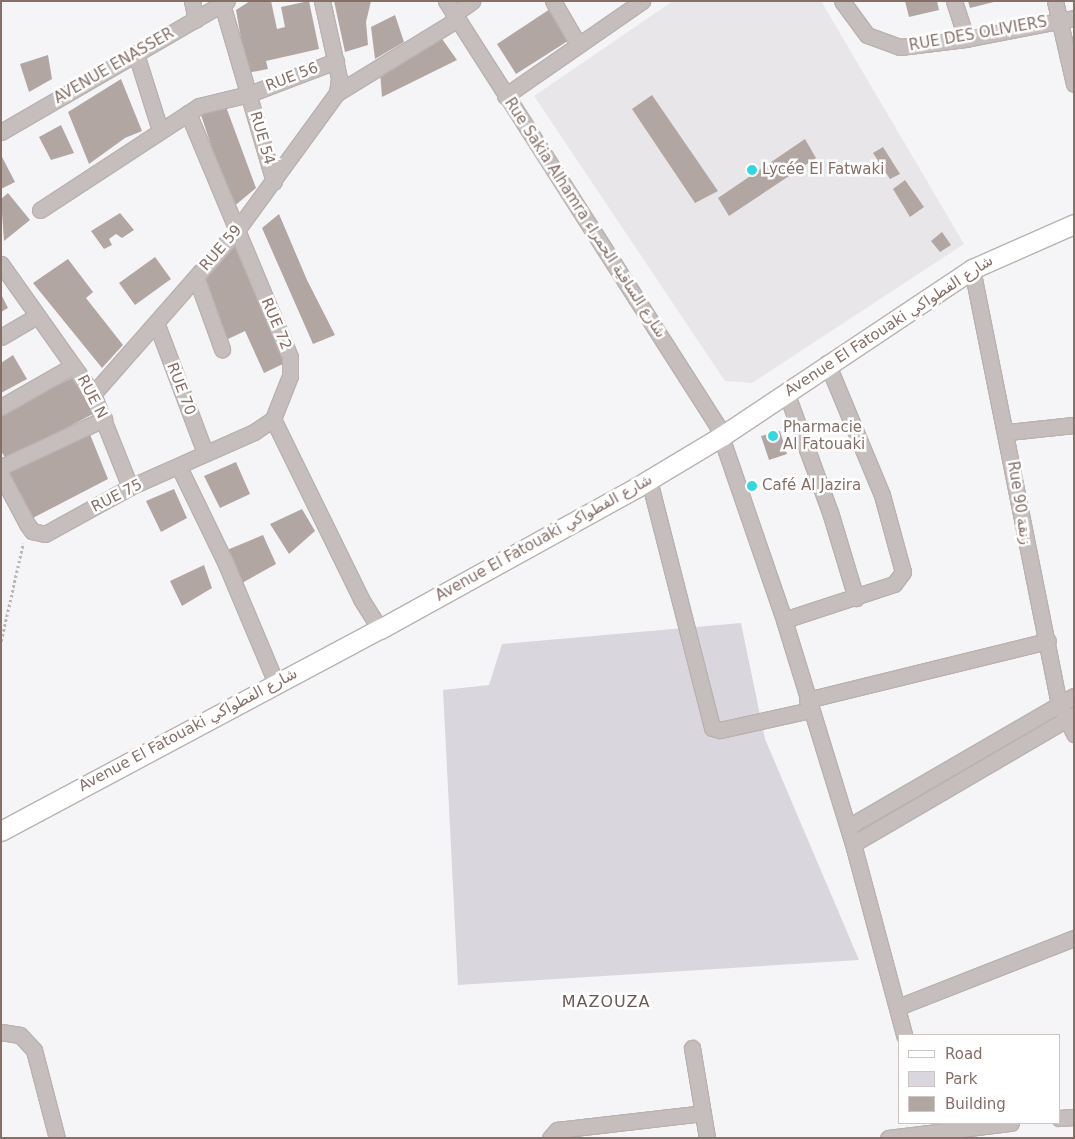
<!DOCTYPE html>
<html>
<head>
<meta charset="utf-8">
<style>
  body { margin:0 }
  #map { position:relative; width:1075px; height:1139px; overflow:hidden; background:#f5f5f8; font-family:"DejaVu Sans",Vazirmatn,sans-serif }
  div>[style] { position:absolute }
  .built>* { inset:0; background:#e8e6e8 }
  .green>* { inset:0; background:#dad6de }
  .building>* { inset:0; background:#b2a6a3 }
  .path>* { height:2.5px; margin-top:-1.25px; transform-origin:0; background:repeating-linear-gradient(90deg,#bcb6b5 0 2.5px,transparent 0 5px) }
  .roads { filter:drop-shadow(1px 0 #b9b2b0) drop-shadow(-1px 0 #b9b2b0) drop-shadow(0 1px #b9b2b0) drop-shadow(0 -1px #b9b2b0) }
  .minor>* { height:15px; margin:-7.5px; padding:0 7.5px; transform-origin:7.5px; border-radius:7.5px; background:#c5bebc }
  .major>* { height:19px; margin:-9.5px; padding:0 9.5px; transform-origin:9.5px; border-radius:9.5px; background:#fff }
  .dots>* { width:14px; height:14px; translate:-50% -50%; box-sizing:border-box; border:2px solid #fff; border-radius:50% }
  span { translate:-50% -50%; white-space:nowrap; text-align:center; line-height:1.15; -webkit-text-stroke:5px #fff; paint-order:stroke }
  .street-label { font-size:15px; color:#856f67 }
  .poi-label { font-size:15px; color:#856f67 }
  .left { translate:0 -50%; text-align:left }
  .neighbourhood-label { font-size:16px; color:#6a5a55; letter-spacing:1px }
  .frame { position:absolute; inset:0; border:2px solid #856f67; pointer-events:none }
  .legend { position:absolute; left:898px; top:1034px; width:162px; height:90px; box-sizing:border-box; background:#fff; border:1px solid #cec5c2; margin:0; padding:6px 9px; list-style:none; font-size:15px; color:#856f67 }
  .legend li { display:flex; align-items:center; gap:10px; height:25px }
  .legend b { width:25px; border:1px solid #cec5c2 }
</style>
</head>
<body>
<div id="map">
  <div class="built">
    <div style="clip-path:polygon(673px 1px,821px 1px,964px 244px,752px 383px,725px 381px,534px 96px)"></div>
  </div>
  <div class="green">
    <div style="clip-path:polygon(741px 623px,765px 739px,859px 960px,458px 985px,443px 690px,489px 685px,502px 644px)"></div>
  </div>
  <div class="building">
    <div style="clip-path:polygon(250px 1px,271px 1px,277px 29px,285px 27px,281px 7px,309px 1px,319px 49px,266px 61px,268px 69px,247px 73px,236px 10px)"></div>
    <div style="clip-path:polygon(334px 1px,371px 1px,366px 22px,368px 45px,345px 52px)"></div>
    <div style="clip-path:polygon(905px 1px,937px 1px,939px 10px,909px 17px)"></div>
    <div style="clip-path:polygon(968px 1px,994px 1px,994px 2px,970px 8px)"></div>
    <div style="clip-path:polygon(550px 9px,571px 39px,516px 74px,497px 44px)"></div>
    <div style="clip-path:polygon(395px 15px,404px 42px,375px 59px,371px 27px)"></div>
    <div style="clip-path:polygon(440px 36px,457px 60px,382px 97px,380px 72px)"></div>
    <div style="clip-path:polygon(48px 55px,52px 79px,29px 92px,20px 64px)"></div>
    <div style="clip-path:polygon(121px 79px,142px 131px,125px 138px,89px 164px,68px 112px)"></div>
    <div style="clip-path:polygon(652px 95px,718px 191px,695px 203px,632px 109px)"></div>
    <div style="clip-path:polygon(225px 104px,256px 188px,232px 208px,200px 112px)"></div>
    <div style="clip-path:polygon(61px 125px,74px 153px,51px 160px,39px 137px)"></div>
    <div style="clip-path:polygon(805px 139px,816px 158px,729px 216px,718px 198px)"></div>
    <div style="clip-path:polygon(883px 147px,900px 174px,890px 179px,873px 153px)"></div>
    <div style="clip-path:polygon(1px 155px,15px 182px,1px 189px)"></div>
    <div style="clip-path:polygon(905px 180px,924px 207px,910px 217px,893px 189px)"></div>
    <div style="clip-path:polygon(8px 193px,30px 220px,4px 241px,1px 199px)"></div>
    <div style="clip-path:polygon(120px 213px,134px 230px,122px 238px,116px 234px,109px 239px,112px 245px,104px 249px,91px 231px)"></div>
    <div style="clip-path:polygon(279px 214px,307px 280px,335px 335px,313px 344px,262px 228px)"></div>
    <div style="clip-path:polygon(942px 232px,951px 245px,940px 252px,931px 241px)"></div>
    <div style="clip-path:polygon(234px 245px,285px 363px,264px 373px,245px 331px,226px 340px,200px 280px)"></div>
    <div style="clip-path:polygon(155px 257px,171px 279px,135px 305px,119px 283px)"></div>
    <div style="clip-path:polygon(68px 259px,93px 292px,86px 298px,123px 345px,102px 368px,33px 283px)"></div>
    <div style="clip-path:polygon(1px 294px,8px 308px,1px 312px)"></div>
    <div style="clip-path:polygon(13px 355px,27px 379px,1px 393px,1px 363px)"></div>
    <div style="clip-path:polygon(74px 377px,93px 414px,6px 459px,1px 451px,1px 413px)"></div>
    <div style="clip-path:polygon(780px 431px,787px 454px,769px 460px,761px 436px)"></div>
    <div style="clip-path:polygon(89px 432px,108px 479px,29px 520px,5px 475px)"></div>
    <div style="clip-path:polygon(236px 462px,250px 494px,220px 508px,204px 476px)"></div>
    <div style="clip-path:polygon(174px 489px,187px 518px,161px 532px,146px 501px)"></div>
    <div style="clip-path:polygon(302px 509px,315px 531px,289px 554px,270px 524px)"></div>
    <div style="clip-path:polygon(263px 535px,276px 564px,242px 583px,227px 550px)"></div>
    <div style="clip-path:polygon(204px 565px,212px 588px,182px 606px,170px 581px)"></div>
  </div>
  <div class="path">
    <div style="left:1px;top:641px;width:100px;rotate:-77.3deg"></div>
  </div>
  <div class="roads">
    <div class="minor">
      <div style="left:192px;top:1px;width:19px;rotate:78deg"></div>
      <div style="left:446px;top:1px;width:503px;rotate:57.42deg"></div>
      <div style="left:717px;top:425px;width:206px;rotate:71deg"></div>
      <div style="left:784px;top:620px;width:234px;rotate:72.9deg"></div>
      <div style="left:853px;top:844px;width:198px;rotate:75deg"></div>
      <div style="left:553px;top:1px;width:50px;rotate:59.8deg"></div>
      <div style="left:842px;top:1px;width:42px;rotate:53.7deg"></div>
      <div style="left:867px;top:35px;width:35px;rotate:20deg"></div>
      <div style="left:900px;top:47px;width:66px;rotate:-6.9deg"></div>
      <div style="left:966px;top:39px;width:110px;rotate:-11deg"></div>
      <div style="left:954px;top:1px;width:40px;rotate:72deg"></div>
      <div style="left:1055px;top:1px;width:85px;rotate:77.1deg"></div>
      <div style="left:222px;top:4px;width:185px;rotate:73.7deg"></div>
      <div style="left:453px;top:15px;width:24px;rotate:-36deg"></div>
      <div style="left:136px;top:54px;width:80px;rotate:72.5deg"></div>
      <div style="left:337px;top:93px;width:140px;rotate:-31.5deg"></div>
      <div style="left:505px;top:96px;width:167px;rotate:-34.7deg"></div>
      <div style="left:188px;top:113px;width:264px;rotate:67.3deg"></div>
      <div style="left:290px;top:357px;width:19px;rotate:90deg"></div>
      <div style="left:290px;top:376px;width:46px;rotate:111.6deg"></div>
      <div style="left:1px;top:132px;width:261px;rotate:-30.1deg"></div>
      <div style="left:40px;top:210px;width:190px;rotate:-33.2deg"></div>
      <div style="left:199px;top:106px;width:51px;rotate:-13.5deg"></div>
      <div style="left:249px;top:94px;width:93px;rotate:-20.8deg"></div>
      <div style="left:1px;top:264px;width:159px;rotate:54.7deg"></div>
      <div style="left:93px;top:394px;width:100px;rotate:68.3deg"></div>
      <div style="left:972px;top:269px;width:444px;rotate:78.7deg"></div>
      <div style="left:1059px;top:704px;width:34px;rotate:63deg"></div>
      <div style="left:196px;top:277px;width:77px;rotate:70.1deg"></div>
      <div style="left:157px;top:325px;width:137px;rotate:69.4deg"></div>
      <div style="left:1px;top:337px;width:42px;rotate:-30.3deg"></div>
      <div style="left:786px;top:392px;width:128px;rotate:69.9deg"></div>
      <div style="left:830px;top:512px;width:90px;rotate:73.2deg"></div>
      <div style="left:93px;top:394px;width:218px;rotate:-48.7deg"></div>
      <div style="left:237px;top:230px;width:170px;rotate:-53.9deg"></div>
      <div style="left:337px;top:93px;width:15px;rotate:-82deg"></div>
      <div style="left:339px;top:78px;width:79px;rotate:-102.4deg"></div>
      <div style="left:1px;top:407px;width:83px;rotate:-29.7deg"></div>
      <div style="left:273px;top:419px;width:200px;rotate:63.9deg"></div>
      <div style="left:361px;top:599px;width:36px;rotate:58deg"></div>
      <div style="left:1008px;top:432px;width:66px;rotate:-6.1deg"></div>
      <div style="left:1px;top:467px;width:114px;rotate:-25deg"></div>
      <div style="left:179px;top:467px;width:108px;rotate:64.1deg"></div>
      <div style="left:226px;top:564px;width:129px;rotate:67.2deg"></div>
      <div style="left:1px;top:475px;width:55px;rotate:62deg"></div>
      <div style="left:27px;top:524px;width:9px;rotate:54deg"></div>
      <div style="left:32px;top:531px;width:13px;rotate:13deg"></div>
      <div style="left:45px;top:534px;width:97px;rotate:-28.9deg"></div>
      <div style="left:130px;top:487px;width:136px;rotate:-23.9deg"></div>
      <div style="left:254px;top:432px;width:23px;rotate:-34deg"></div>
      <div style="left:649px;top:480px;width:256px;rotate:75.7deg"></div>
      <div style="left:712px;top:728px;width:8px;rotate:14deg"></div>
      <div style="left:720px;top:730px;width:92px;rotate:-12.5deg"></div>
      <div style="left:784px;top:620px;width:116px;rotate:-18.1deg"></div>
      <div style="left:894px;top:584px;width:15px;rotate:-53deg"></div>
      <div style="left:903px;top:572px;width:80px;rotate:-105.3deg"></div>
      <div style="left:882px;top:495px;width:143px;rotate:-112.6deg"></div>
      <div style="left:807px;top:700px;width:248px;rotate:-13.8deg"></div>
      <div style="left:848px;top:827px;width:261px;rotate:-30.1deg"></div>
      <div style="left:853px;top:844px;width:256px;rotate:-30.3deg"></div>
      <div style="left:898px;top:1007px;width:189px;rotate:-21.4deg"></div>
      <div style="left:1px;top:1032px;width:19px;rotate:9deg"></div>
      <div style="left:20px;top:1035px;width:21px;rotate:47deg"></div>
      <div style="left:34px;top:1050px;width:91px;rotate:75.4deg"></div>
      <div style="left:692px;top:1048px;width:91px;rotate:80.5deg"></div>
      <div style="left:1059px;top:1118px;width:15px;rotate:-4deg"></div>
      <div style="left:550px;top:1138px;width:11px;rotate:-49deg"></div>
      <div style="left:557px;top:1130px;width:147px;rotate:-6.6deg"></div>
      <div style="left:888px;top:1138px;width:124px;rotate:-7deg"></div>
    </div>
    <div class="major">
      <div style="left:1px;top:831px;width:429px;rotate:-28.1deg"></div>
      <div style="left:380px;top:629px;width:294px;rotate:-28.9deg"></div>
      <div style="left:637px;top:487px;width:99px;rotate:-31deg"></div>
      <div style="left:722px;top:436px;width:301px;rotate:-33.7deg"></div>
      <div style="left:972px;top:269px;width:111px;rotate:-23.8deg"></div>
    </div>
  </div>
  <div class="dots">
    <div style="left:752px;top:170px;background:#2ed9df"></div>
    <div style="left:773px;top:436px;background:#2ed9df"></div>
    <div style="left:752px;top:486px;background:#2ed9df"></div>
  </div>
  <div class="street-label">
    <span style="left:978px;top:34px;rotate:-10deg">RUE DES OLIVIERS</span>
    <span style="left:114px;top:66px;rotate:-30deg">AVENUE ENASSER</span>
    <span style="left:292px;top:77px;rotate:-21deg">RUE 56</span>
    <span style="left:262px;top:138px;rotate:74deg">RUE 54</span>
    <span style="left:585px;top:218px;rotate:57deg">Rue Sakia Alhamra شارع الساقية الحمراء</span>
    <span style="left:221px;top:248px;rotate:-49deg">RUE 59</span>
    <span style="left:276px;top:324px;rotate:67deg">RUE 72</span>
    <span style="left:889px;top:326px;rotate:-33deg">Avenue El Fatouaki شارع الفطواكي</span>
    <span style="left:181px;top:389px;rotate:69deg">RUE 70</span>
    <span style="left:92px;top:397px;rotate:62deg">RUE N</span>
    <span style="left:117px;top:496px;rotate:-27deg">RUE 75</span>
    <span style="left:1019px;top:503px;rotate:81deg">Rue 90 زنقة</span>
    <span style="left:544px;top:538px;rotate:-29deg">Avenue El Fatouaki شارع الفطواكي</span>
    <span style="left:188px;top:730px;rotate:-28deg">Avenue El Fatouaki شارع الفطواكي</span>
  </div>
  <div class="poi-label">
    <span class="left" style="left:762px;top:170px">Lycée El Fatwaki</span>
    <span class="left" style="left:783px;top:436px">Pharmacie<br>Al Fatouaki</span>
    <span class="left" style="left:762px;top:486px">Café Al Jazira</span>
  </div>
  <div class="neighbourhood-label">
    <span style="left:606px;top:1002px">MAZOUZA</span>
  </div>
  <div class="frame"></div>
  <ul class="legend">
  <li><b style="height:6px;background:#fff"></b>Road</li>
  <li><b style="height:14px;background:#dad6de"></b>Park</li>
  <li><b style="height:14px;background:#b2a6a3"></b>Building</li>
  </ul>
</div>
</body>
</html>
